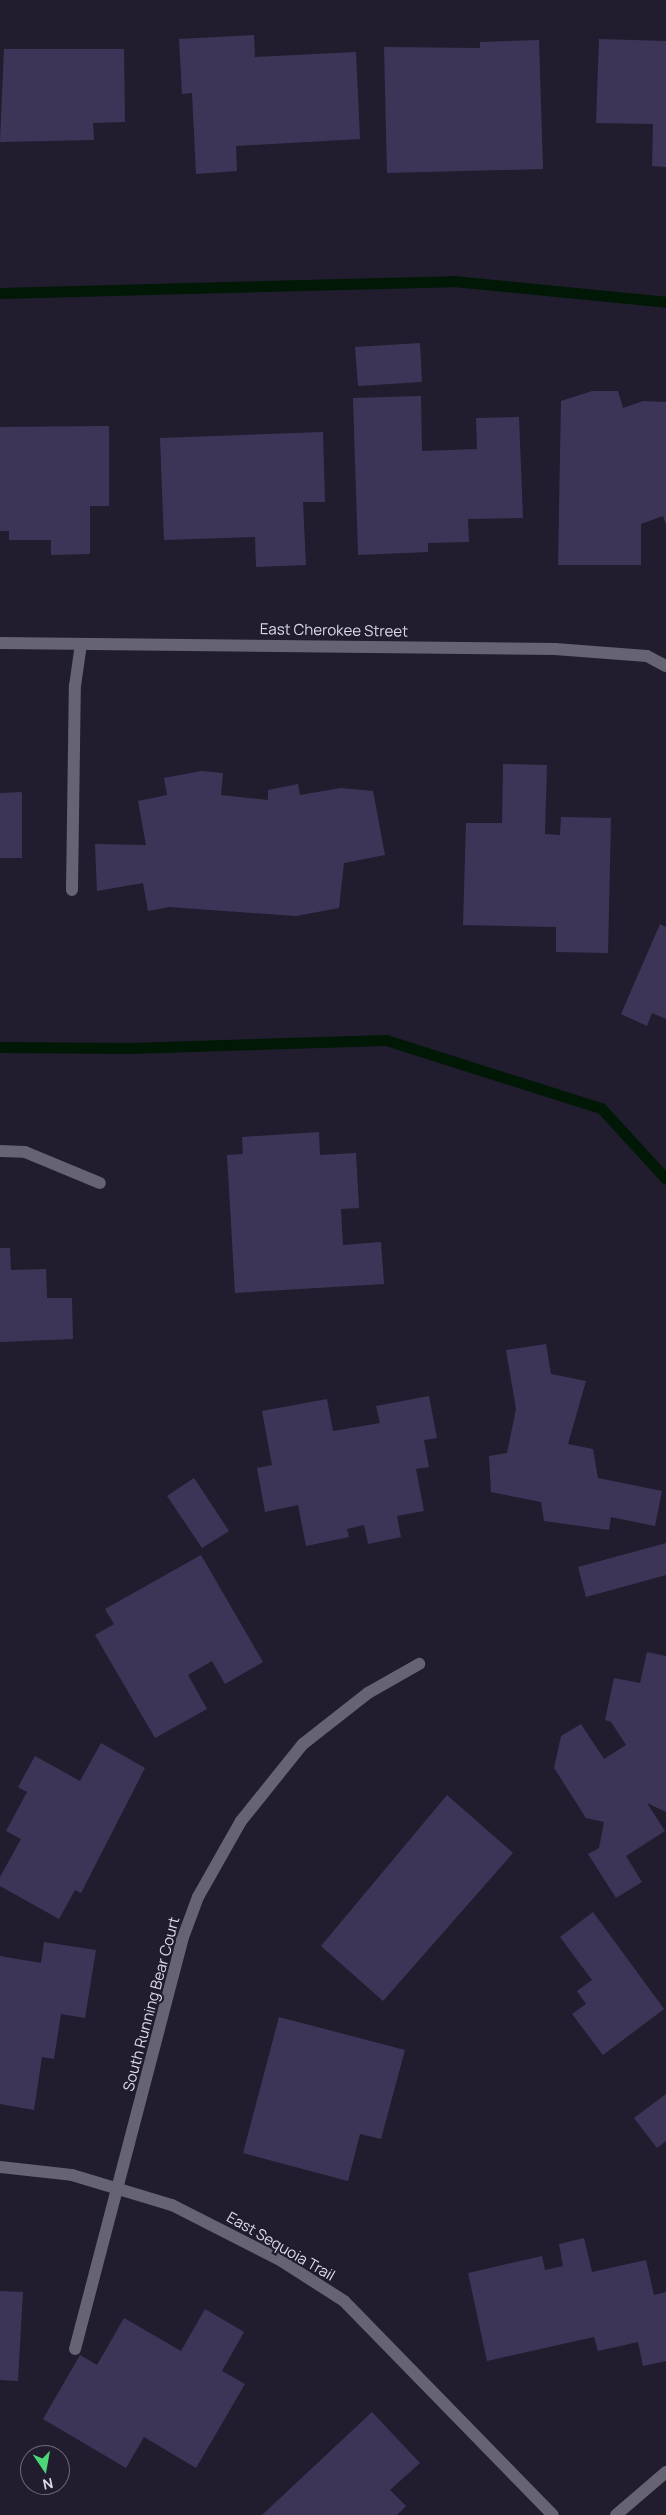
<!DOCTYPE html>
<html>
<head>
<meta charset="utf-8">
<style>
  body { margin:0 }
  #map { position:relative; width:666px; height:2515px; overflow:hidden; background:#211d2e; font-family:Manrope,sans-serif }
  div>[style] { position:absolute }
  .stream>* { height:11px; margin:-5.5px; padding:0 5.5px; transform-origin:5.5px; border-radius:5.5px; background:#011806 }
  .building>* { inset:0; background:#3d3558 }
  .minor>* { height:12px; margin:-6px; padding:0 6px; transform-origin:6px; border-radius:6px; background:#666374 }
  span { translate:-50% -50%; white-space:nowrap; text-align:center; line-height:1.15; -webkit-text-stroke:4.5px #211d2e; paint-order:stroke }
  .street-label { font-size:15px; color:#dedce8 }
  .north { position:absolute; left:20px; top:2445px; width:50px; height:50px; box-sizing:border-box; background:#211d2e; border:1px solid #6d6978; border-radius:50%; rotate:168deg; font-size:14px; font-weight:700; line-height:20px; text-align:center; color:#dedce8 }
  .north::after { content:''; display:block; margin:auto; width:18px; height:22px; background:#4bd677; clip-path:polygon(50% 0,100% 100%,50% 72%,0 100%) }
</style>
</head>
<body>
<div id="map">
  <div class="stream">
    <div style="left:0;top:293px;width:453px;rotate:-1.5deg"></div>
    <div style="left:453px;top:281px;width:214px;rotate:5.6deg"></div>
    <div style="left:0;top:1047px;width:130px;rotate:0.4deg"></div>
    <div style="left:130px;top:1048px;width:256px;rotate:-1.8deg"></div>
    <div style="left:386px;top:1040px;width:225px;rotate:17.6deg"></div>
    <div style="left:601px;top:1108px;width:96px;rotate:47.5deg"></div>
  </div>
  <div class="building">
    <div style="clip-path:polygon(254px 35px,255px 57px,356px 52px,360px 139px,236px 146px,237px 171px,196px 174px,192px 93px,182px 94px,179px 39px)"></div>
    <div style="clip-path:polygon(599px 39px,666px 41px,666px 167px,652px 166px,653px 124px,596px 123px)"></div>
    <div style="clip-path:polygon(539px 40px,543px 169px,387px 173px,384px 47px,480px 48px,480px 42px)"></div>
    <div style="clip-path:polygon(4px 49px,124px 49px,125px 122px,93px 123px,94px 140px,0 142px)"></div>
    <div style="clip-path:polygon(420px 343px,422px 382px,358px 386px,355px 347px)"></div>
    <div style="clip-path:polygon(592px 391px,618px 391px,623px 408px,643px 401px,666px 402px,666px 525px,663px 516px,641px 524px,641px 565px,558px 565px,561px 401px)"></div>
    <div style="clip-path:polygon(421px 396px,422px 451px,477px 449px,476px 418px,519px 417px,523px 518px,468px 519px,469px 542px,428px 543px,428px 552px,358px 555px,353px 398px)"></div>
    <div style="clip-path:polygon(109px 426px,109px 506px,90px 506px,90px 554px,51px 555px,51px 540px,9px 540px,9px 531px,0 531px,0 427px)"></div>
    <div style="clip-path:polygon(323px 432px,325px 502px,303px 502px,306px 565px,256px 567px,255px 537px,164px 540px,160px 438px)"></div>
    <div style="clip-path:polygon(503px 764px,547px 765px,545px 834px,560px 835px,561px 817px,611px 818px,608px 953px,556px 952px,556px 927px,463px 925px,466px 823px,502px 823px)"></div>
    <div style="clip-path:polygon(201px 771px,223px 773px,221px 795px,268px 800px,268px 790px,298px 784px,300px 795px,341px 788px,373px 791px,385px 855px,344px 863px,339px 908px,296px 916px,169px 907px,148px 911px,143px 883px,97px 891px,95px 844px,146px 845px,138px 801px,167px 795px,164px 778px)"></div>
    <div style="clip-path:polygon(22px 792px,22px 858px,0 858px,0 793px)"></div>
    <div style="clip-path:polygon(660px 924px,666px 927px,666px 1019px,652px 1013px,647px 1026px,621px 1014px)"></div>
    <div style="clip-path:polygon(319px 1132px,320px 1155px,356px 1153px,359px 1208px,341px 1209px,343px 1245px,381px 1242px,384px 1284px,235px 1293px,227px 1155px,243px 1154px,242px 1137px)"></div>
    <div style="clip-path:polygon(0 1248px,10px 1248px,11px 1270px,46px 1269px,47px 1298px,72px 1298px,73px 1339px,0 1342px)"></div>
    <div style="clip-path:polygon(546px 1344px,551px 1374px,586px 1381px,568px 1444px,593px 1449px,598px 1478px,662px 1491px,655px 1526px,611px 1517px,609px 1530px,544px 1521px,541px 1502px,491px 1492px,489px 1456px,507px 1453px,516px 1409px,506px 1350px)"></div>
    <div style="clip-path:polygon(429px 1396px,437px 1438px,424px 1440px,429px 1467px,416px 1469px,424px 1511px,397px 1516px,401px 1537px,368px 1544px,364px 1525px,347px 1529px,349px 1537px,306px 1546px,298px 1505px,265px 1512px,257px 1468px,272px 1465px,262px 1411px,327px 1399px,333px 1431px,380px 1423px,376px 1406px)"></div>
    <div style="clip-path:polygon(194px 1478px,229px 1531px,202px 1548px,167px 1496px)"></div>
    <div style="clip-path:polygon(666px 1543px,666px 1575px,586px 1597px,578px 1567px)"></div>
    <div style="clip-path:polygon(201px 1555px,263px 1662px,225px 1684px,212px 1661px,188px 1675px,207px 1709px,155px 1738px,95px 1635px,114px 1624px,105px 1609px)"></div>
    <div style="clip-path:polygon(647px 1652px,666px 1656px,666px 1812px,647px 1803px,665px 1831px,626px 1856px,642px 1882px,616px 1898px,588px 1854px,599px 1848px,604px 1822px,586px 1818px,554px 1768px,561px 1736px,581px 1724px,604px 1759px,626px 1745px,611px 1722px,605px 1720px,614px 1678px,640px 1683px)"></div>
    <div style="clip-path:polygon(101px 1743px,145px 1768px,81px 1893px,75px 1890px,59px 1919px,0 1886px,0 1877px,21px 1839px,6px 1831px,27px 1792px,18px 1787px,35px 1756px,80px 1781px)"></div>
    <div style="clip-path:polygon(447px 1795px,513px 1853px,383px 2001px,321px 1946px)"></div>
    <div style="clip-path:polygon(593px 1912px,664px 2009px,603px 2055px,572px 2014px,586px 2004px,577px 1991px,592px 1980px,560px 1937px)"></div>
    <div style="clip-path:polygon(44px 1942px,96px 1950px,85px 2018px,61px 2014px,54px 2059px,42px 2057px,34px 2110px,0 2104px,0 1956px,41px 1963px)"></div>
    <div style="clip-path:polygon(279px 2017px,405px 2050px,381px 2139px,360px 2134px,348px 2181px,243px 2153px)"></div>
    <div style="clip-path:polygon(666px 2094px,666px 2141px,657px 2148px,634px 2118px)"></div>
    <div style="clip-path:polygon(584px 2238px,592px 2272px,646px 2260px,654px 2295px,666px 2292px,666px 2361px,643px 2366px,638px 2342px,598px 2351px,594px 2337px,487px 2361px,468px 2273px,542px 2256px,545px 2270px,563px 2266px,559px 2244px)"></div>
    <div style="clip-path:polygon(0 2291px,23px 2292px,18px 2381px,0 2380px)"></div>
    <div style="clip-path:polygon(205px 2309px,244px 2332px,222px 2371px,245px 2384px,196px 2468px,144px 2437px,126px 2468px,43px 2419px,80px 2355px,97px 2365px,124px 2318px,181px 2351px)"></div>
    <div style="clip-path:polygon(372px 2412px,420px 2463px,390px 2490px,406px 2506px,397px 2515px,262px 2515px)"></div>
  </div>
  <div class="minor">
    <div style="left:0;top:643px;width:555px;rotate:0.62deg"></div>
    <div style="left:555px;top:649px;width:92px;rotate:4.4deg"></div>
    <div style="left:647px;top:656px;width:21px;rotate:28deg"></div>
    <div style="left:72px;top:890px;width:204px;rotate:-89.2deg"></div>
    <div style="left:75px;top:686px;width:42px;rotate:-81.9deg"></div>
    <div style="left:0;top:1151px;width:25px;rotate:2deg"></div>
    <div style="left:25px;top:1152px;width:81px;rotate:22.5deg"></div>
    <div style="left:0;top:2167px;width:72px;rotate:6.3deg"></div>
    <div style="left:72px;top:2175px;width:104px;rotate:16.7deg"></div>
    <div style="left:172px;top:2205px;width:121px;rotate:27deg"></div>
    <div style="left:280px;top:2260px;width:76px;rotate:32.6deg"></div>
    <div style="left:344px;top:2301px;width:299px;rotate:45.7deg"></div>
    <div style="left:75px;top:2349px;width:423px;rotate:-75.3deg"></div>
    <div style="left:182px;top:1940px;width:46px;rotate:-69.6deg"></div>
    <div style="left:198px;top:1897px;width:87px;rotate:-60.5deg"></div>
    <div style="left:241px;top:1821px;width:99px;rotate:-51.2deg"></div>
    <div style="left:303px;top:1744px;width:83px;rotate:-38.1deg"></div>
    <div style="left:368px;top:1693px;width:59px;rotate:-29.6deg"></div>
    <div style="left:616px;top:2515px;width:66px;rotate:-40.7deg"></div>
  </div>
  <div class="street-label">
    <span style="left:334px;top:630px;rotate:1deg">East Cherokee Street</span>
    <span style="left:151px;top:2004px;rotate:-75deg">South Running Bear Court</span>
    <span style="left:281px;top:2246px;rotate:30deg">East Sequoia Trail</span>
  </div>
  <div class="north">N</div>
</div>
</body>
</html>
